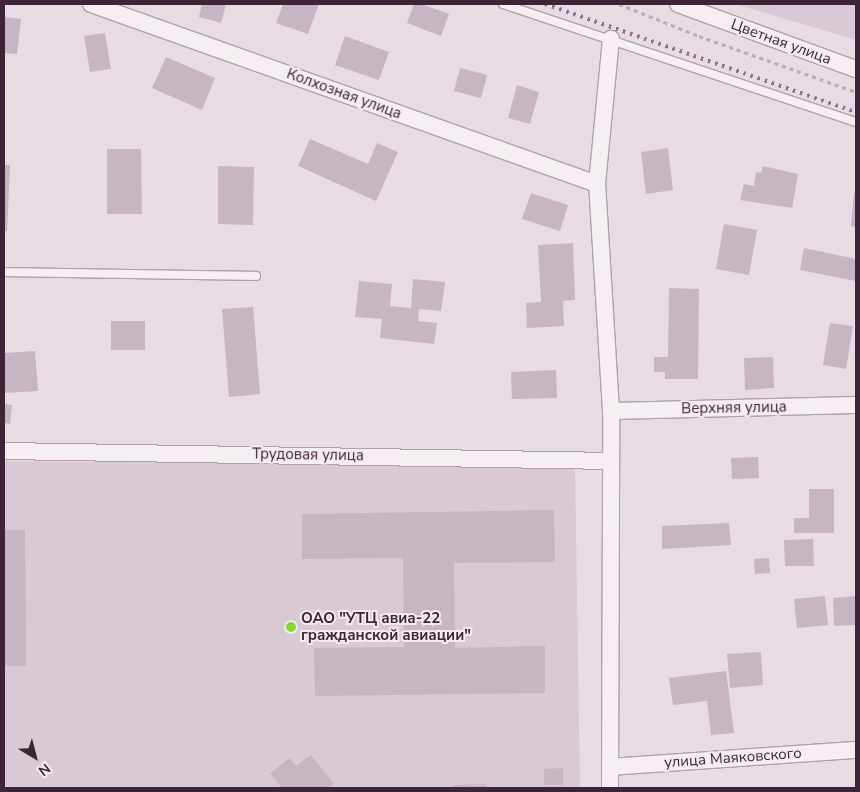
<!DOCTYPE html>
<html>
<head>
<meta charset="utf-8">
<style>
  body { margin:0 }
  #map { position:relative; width:860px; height:792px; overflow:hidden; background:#e7dbe4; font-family:"Nunito Sans",sans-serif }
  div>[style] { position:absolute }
  .built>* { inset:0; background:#d9c9d4 }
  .building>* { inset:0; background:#c7b5c2 }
  .path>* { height:3px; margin-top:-1.5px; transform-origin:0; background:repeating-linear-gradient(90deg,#baadb7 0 4px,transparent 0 8px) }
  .roads { filter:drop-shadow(1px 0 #b1a0ac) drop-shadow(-1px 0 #b1a0ac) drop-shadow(0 1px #b1a0ac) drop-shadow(0 -1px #b1a0ac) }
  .service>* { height:8px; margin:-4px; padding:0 4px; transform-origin:4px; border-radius:4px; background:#f5eef3 }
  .minor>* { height:16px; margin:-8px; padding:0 8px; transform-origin:8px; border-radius:8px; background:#f5eef3 }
  .rail>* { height:4px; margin-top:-2px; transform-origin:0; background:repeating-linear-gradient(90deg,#917389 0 2.5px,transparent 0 7.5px) }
  .dots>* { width:14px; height:14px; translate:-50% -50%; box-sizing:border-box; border:2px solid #f4eaf2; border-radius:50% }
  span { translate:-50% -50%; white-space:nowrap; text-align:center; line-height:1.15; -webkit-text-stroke:4px #f4eaf2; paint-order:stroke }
  .street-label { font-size:15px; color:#3d2436 }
  .poi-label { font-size:15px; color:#3d2436; font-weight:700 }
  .left { translate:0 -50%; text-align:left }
  .frame { position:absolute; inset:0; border:5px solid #3d2436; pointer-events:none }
  .north { position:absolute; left:10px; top:732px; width:50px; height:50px; -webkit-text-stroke:4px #f4eaf2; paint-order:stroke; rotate:143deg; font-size:14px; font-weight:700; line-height:20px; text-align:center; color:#3d2436 }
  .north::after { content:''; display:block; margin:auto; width:18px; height:22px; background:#3d2436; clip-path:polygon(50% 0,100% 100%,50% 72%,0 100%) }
</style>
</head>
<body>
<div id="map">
  <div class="built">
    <div style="clip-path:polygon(735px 4px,856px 4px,856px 40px)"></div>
    <div style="clip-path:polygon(4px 461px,575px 466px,580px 788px,4px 788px)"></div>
  </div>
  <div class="building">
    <div style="clip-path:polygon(202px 4px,226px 4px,221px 23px,199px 17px)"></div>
    <div style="clip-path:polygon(283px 4px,319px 4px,308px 34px,276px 23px)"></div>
    <div style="clip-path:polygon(414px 4px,421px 4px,449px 14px,441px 36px,407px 23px)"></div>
    <div style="clip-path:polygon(4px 17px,21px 19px,17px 54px,4px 53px)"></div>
    <div style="clip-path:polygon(105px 33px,111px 69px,90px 72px,84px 36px)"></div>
    <div style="clip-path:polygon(345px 36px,389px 52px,379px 80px,335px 65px)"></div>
    <div style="clip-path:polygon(166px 57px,215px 78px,202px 110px,152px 88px)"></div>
    <div style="clip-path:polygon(460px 68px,487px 75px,481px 98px,454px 91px)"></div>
    <div style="clip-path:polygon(517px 85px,539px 92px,530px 124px,508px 118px)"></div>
    <div style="clip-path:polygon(310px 139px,368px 164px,377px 143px,398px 152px,376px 201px,298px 166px)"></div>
    <div style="clip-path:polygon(668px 148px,673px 190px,646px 194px,641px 152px)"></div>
    <div style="clip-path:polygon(107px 149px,141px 149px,142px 214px,107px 214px)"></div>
    <div style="clip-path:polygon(4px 165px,10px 165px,7px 231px,4px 231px)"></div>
    <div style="clip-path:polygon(218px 166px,254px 167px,253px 225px,218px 224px)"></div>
    <div style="clip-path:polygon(763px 166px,798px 174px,792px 208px,740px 200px,744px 184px,754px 186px,756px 172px,761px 173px)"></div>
    <div style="clip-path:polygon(531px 193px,568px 205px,560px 231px,522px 219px)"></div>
    <div style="clip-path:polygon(854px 193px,856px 193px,856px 227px,851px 226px)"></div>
    <div style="clip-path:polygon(724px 224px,757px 230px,749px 275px,716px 269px)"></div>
    <div style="clip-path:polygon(573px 243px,575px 300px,563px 301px,564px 326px,527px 328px,526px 303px,541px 302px,538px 245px)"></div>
    <div style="clip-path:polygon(804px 248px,856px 259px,856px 281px,800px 270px)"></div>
    <div style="clip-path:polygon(413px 279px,445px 282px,441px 311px,419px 309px,418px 321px,437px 323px,434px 344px,380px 338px,382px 319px,355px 317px,359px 281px,392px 284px,390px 306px,411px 308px)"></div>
    <div style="clip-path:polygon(669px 288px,699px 289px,698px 379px,665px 379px,665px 372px,654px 372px,654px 357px,668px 357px)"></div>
    <div style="clip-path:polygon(253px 307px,260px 394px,229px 397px,222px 309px)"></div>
    <div style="clip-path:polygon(111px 321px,145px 321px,145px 350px,111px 350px)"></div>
    <div style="clip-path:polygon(830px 323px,853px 326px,846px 369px,823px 365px)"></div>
    <div style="clip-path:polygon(35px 351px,38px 391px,4px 393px,4px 353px)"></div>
    <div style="clip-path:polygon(773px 357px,774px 388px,745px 390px,744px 358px)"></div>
    <div style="clip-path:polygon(556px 370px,557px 398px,512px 399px,511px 372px)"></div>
    <div style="clip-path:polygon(4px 404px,12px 405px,10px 424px,4px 423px)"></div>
    <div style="clip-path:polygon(758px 457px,759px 478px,732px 479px,731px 458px)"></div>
    <div style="clip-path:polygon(809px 489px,834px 489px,834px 533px,794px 533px,794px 518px,809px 518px)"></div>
    <div style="clip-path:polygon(554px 510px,555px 562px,454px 563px,455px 648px,545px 646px,545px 693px,315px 696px,314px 648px,404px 647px,403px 558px,302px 559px,302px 514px)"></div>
    <div style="clip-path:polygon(729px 523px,731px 545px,662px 549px,662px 526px)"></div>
    <div style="clip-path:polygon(4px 530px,25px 530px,26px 666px,4px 666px)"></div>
    <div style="clip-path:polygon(813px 539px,814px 566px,785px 566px,784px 540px)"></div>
    <div style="clip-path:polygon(769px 558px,770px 573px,755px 574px,754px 559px)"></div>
    <div style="clip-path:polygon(825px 596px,828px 625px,797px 628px,794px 599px)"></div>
    <div style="clip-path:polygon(856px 596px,856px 625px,834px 626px,833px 598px)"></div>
    <div style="clip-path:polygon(761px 652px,763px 685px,730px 688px,727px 654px)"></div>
    <div style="clip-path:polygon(726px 671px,734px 733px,711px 735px,707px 701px,673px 705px,669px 678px)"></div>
    <div style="clip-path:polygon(311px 755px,334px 784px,329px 788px,282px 788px,270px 773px,290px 758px,296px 766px)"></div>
    <div style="clip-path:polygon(563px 768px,563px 785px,544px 785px,544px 769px)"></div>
    <div style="clip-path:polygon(487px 784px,487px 788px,453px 788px,453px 785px)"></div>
  </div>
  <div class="path">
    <div style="left:619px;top:4px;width:86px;rotate:21.8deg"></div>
    <div style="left:699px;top:36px;width:167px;rotate:19.6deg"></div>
  </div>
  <div class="roads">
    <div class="service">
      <div style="left:503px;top:4px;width:372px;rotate:18.5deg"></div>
      <div style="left:4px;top:272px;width:252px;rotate:0.9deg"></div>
    </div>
    <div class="minor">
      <div style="left:91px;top:4px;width:537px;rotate:19.58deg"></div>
      <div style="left:678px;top:4px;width:189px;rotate:20.1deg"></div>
      <div style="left:611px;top:411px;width:245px;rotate:-1.4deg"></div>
      <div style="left:4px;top:451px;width:607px;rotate:0.94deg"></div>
      <div style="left:610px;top:767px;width:247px;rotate:-4deg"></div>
      <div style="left:610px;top:788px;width:377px;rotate:-89.8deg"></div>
      <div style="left:611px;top:411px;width:227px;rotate:-93.5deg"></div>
      <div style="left:597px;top:184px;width:146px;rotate:-84.5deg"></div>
    </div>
  </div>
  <div class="rail">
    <div style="left:545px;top:4px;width:329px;rotate:19.2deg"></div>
  </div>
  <div class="dots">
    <div style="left:291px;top:627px;background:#87d734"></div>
  </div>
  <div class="street-label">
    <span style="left:781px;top:42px;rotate:20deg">Цветная улица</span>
    <span style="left:344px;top:94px;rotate:20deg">Колхозная улица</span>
    <span style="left:734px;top:408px;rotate:-1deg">Верхняя улица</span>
    <span style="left:308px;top:455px;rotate:1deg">Трудовая улица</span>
    <span style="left:733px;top:758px;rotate:-4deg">улица Маяковского</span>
  </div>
  <div class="poi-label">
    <span class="left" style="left:301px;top:627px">ОАО "УТЦ авиа-22<br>гражданской авиации"</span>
  </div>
  <div class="frame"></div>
  <div class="north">N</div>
</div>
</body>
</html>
